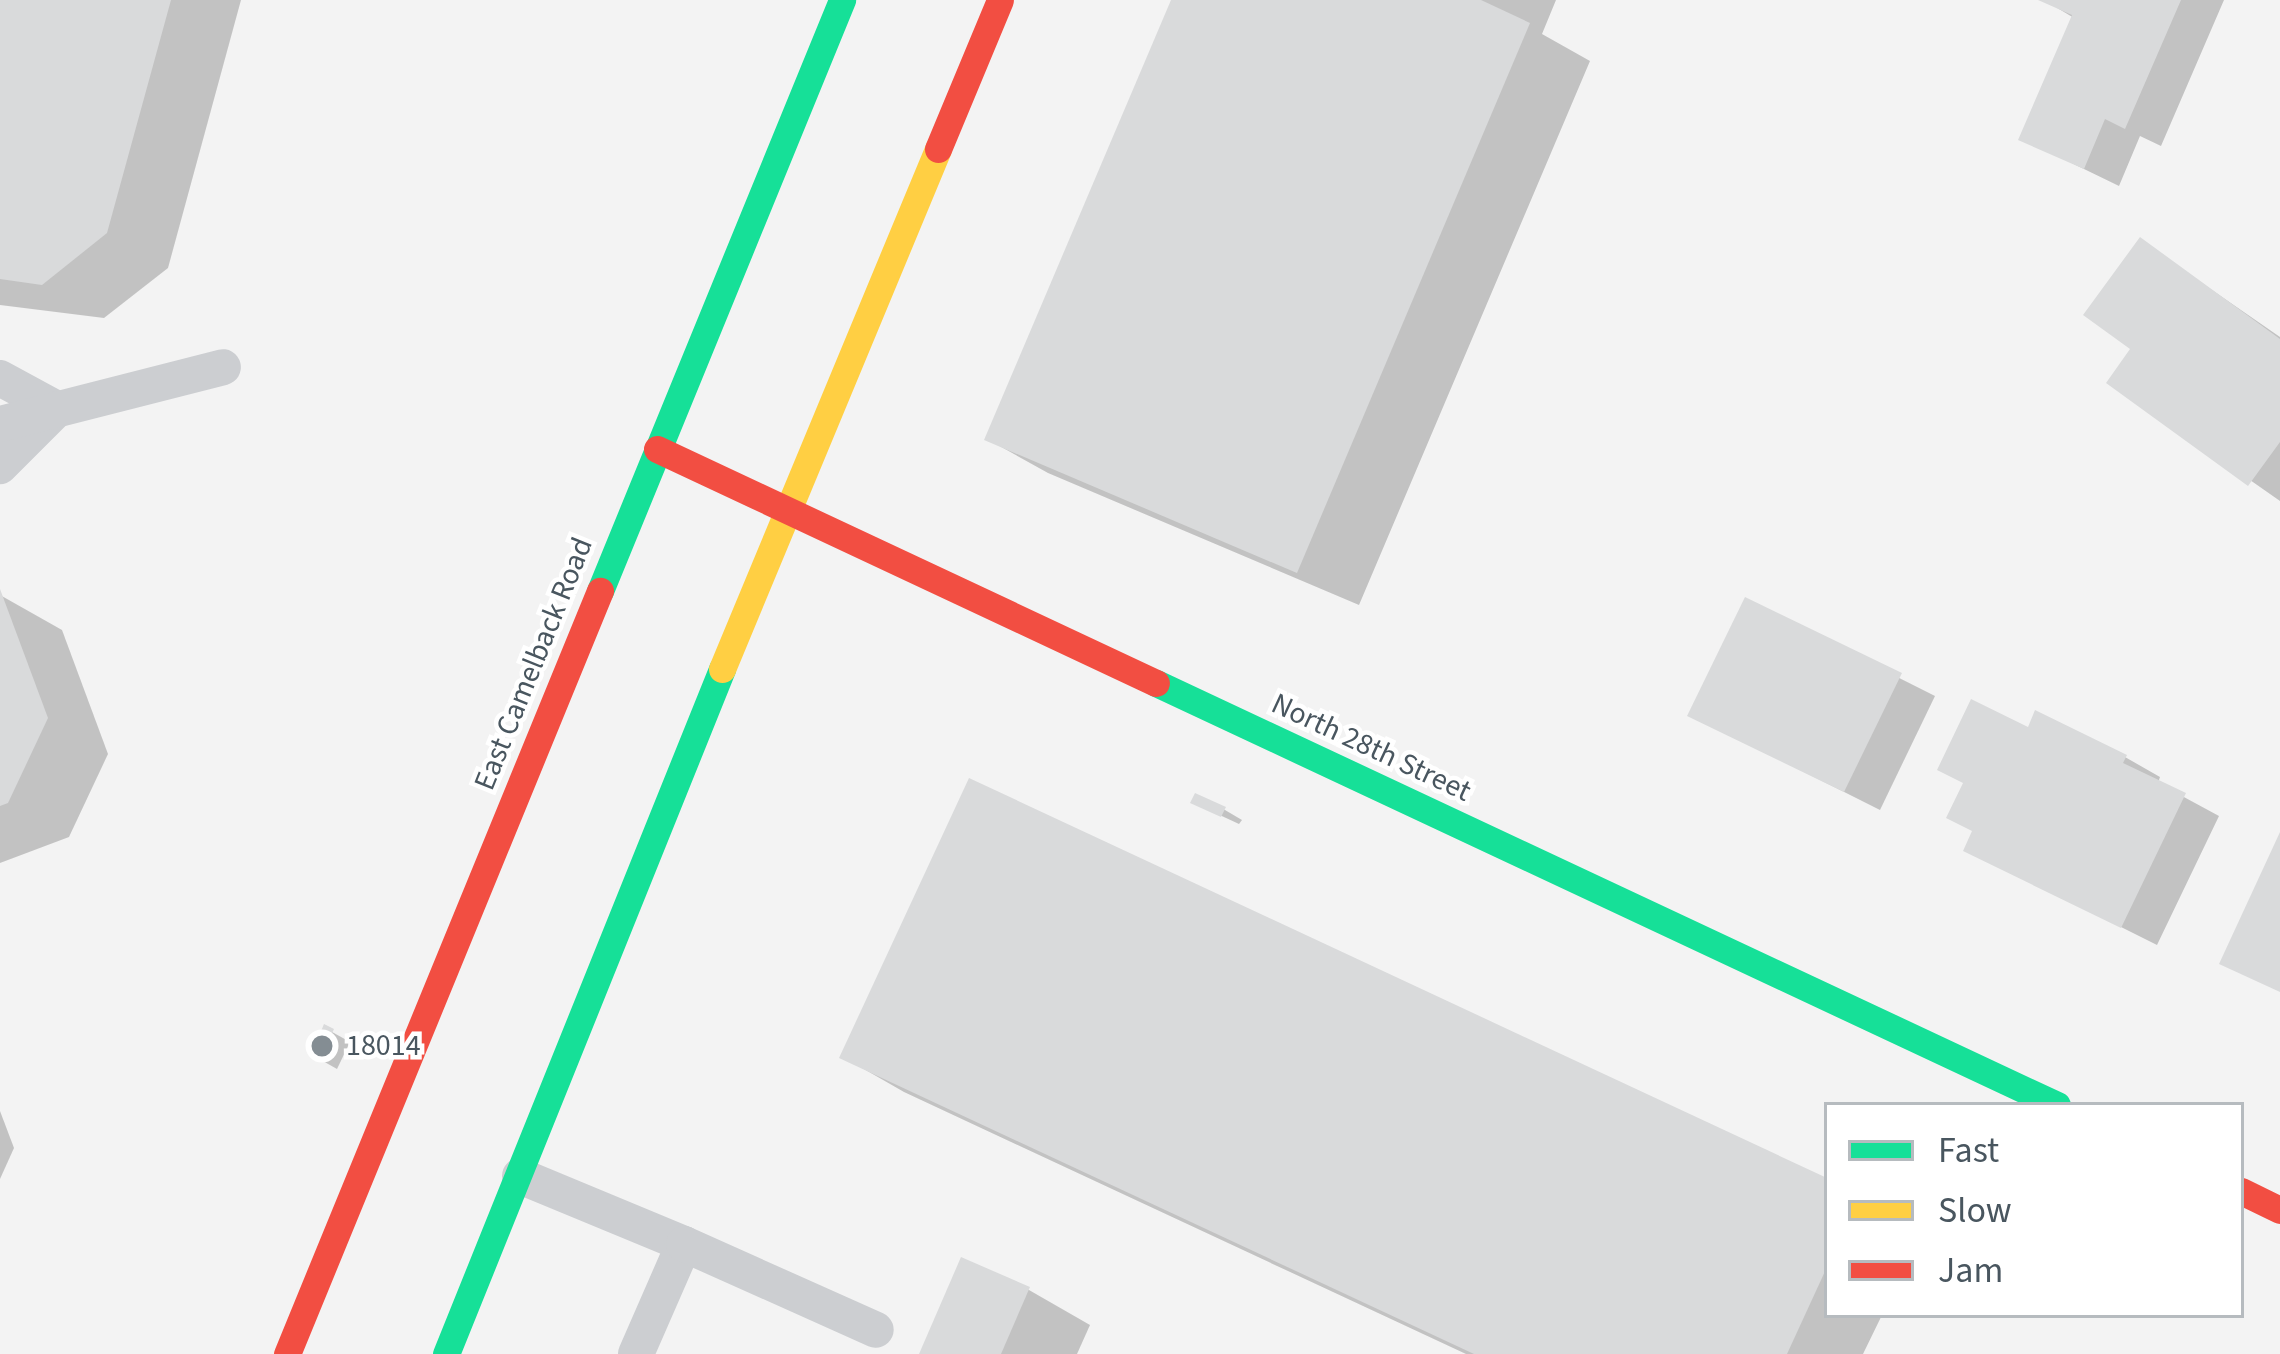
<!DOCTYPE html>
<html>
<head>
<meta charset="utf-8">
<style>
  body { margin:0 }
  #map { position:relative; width:2280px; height:1354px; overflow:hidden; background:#f3f3f3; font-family:"Source Sans 3",sans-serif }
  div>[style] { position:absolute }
  .shadow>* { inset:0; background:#0003 }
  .building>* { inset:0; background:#d9dadb }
  .lane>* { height:36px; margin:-18px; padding:0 18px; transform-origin:18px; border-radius:18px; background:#ccced1 }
  .fast>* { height:27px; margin:-13.5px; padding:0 13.5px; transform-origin:13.5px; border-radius:13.5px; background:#16e098 }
  .slow>* { height:27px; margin:-13.5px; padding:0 13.5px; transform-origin:13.5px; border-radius:13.5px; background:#ffcf43 }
  .jam>* { height:27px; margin:-13.5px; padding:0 13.5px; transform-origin:13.5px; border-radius:13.5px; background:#f24e42 }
  .dots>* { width:33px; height:33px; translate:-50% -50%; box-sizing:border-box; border:6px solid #fff; border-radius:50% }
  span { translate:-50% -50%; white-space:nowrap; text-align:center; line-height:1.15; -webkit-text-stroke:9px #fff; paint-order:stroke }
  .street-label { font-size:30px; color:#49565f }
  .poi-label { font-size:30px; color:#49565f }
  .left { translate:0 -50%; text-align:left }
  .legend { position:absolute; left:1824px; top:1102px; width:420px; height:216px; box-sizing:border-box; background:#fff; border:3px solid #b6bbbf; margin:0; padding:15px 21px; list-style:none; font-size:36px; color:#49565f }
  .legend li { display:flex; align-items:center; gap:24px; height:60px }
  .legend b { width:60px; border:3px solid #b6bbbf }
</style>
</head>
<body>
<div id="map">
  <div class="shadow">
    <div style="clip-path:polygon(0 0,241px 0,168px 268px,104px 318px,0 305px)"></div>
    <div style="clip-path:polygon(1174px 0,1556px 0,1542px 34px,1590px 61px,1359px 605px,1048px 473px,987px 439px)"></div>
    <div style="clip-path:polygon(2044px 0,2224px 0,2161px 146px,2140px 136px,2119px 186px,2022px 139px,2074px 18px)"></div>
    <div style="clip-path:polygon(2141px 241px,2280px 337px,2280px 501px,2110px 382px,2134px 348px)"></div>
    <div style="clip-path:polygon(0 595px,62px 630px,108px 754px,69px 837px,0 863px)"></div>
    <div style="clip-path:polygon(1746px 601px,1935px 696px,1880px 810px,1691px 715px)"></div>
    <div style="clip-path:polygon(2029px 731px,2125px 757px,2160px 777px,2158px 783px,2219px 816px,2157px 945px,1967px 850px)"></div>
    <div style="clip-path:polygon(1196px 797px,1225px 810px,1242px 820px,1239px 824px,1211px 811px)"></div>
    <div style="clip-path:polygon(325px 1028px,350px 1042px,337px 1069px,314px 1056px)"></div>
    <div style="clip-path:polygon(843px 1057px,1827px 1182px,1827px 1315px,1882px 1315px,1863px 1354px,1466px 1354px,904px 1092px)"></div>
    <div style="clip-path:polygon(0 1111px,14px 1148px,0 1179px)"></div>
    <div style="clip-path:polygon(962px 1261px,1029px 1290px,1090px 1325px,1077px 1354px,922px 1354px)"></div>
  </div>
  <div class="building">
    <div style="clip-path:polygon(0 0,171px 0,107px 233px,42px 285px,0 279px)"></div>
    <div style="clip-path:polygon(1171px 0,1481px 0,1530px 23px,1297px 573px,984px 440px)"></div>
    <div style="clip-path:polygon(2038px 0,2181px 0,2125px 129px,2105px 119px,2084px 169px,2018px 140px,2072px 15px)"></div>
    <div style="clip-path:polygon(2140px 237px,2280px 339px,2280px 442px,2248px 486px,2106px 383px,2130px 349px,2083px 315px)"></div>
    <div style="clip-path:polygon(0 589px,48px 718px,8px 803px,0 806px)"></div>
    <div style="clip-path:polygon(1745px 597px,1902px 673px,1844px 792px,1687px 716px)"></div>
    <div style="clip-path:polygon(1971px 699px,2028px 727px,2035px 710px,2127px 755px,2123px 763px,2186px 793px,2121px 928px,1963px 851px,1972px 831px,1946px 818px,1963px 783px,1937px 770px)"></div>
    <div style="clip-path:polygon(969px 778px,1827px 1178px,1827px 1267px,1787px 1354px,1474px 1354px,839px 1058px)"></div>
    <div style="clip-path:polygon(1195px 793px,1226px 807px,1221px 817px,1190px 803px)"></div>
    <div style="clip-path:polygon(2280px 832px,2280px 992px,2219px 964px)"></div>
    <div style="clip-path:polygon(324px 1024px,334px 1029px,319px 1061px,310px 1057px)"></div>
    <div style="clip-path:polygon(961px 1257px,1030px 1287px,1001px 1354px,919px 1354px)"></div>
  </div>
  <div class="lane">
    <div style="left:0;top:378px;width:65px;rotate:28.5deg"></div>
    <div style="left:57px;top:409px;width:81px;rotate:135deg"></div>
    <div style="left:0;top:424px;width:230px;rotate:-14.3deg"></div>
    <div style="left:520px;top:1176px;width:178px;rotate:22.5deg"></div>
    <div style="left:684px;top:1244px;width:120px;rotate:113.6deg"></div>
    <div style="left:684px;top:1244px;width:210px;rotate:24.1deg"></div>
  </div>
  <div class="fast">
    <div style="left:600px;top:591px;width:639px;rotate:-67.73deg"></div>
    <div style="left:1156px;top:683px;width:995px;rotate:25.1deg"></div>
    <div style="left:446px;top:1354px;width:739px;rotate:-68.05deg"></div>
  </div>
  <div class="slow">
    <div style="left:722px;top:669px;width:563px;rotate:-67.44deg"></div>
  </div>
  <div class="jam">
    <div style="left:938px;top:149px;width:161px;rotate:-67.4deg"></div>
    <div style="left:657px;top:449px;width:551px;rotate:25.12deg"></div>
    <div style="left:2241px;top:1191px;width:43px;rotate:26deg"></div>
    <div style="left:287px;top:1354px;width:825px;rotate:-67.7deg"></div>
  </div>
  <div class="dots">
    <div style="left:322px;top:1046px;background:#848d93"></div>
  </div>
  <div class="street-label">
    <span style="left:534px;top:664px;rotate:-68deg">East Camelback Road</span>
    <span style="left:1371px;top:748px;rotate:25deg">North 28th Street</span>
  </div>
  <div class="poi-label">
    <span class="left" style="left:346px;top:1046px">18014</span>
  </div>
  <ul class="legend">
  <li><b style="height:15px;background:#16e098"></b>Fast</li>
  <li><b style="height:15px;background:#ffcf43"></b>Slow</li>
  <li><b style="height:15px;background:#f24e42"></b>Jam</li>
  </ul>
</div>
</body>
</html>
